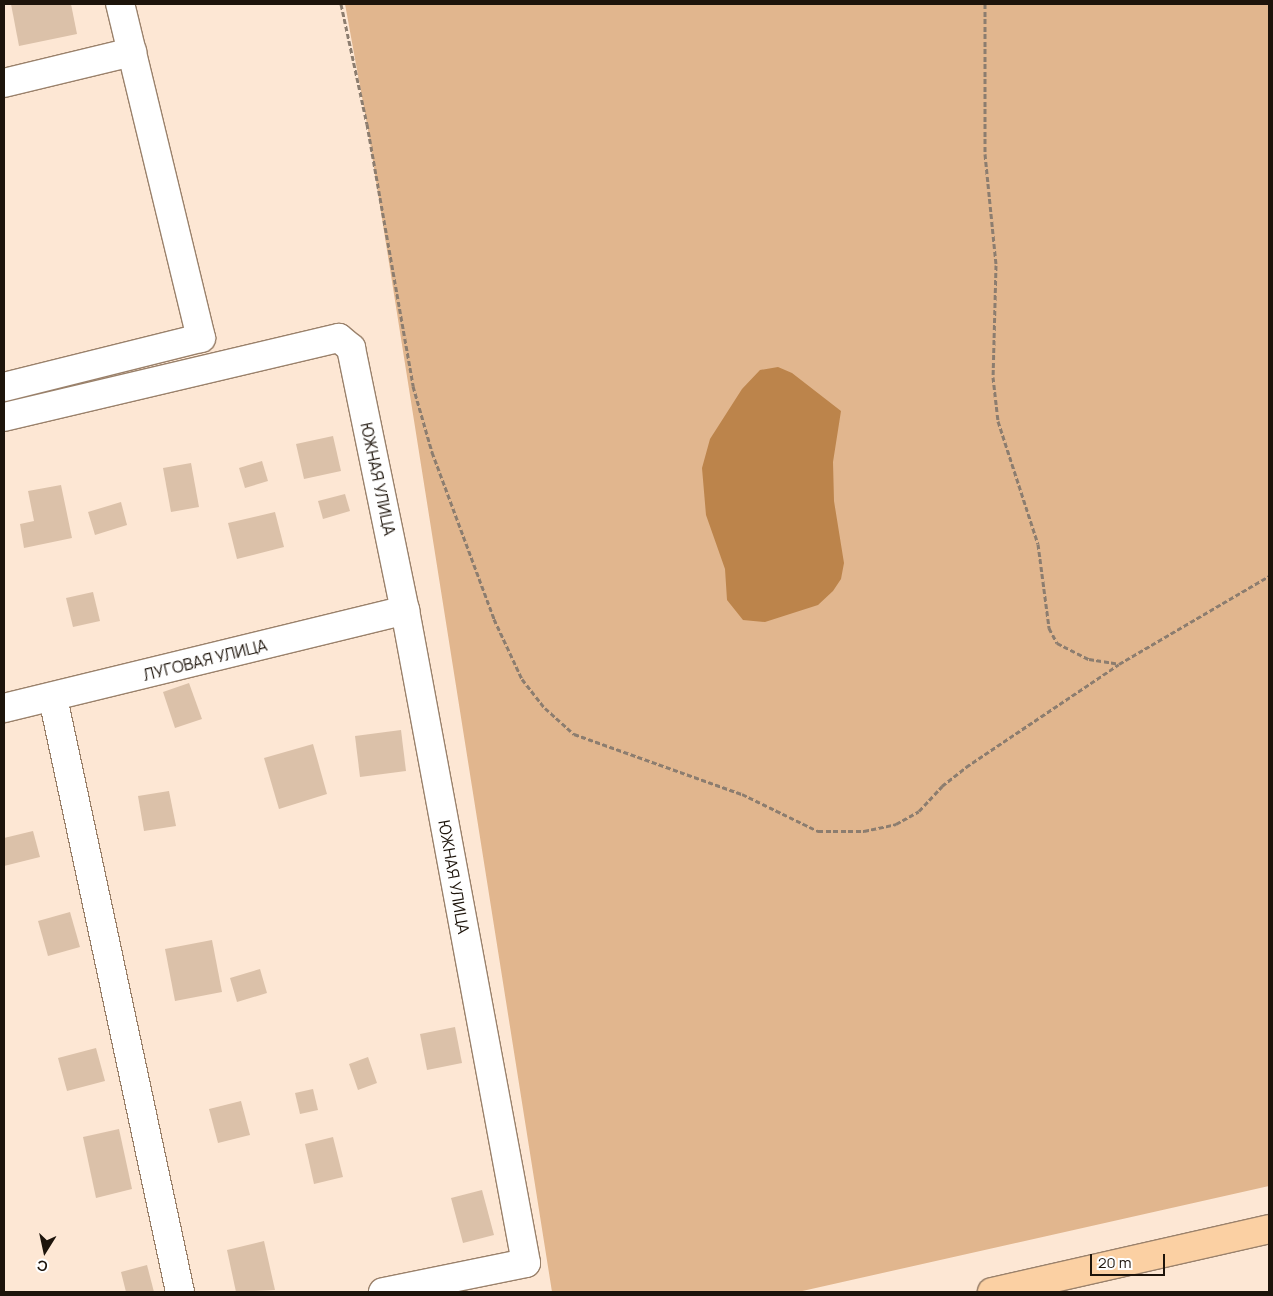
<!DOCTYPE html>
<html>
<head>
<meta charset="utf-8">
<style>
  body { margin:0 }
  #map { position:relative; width:1273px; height:1296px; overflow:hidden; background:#fde7d4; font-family:Manrope,sans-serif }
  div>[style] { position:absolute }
  .green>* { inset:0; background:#e1b68e }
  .water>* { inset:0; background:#bc844b }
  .building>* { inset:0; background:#dbc1a9 }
  .path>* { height:3px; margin-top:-1.5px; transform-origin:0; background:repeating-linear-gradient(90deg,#8c7d6f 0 5px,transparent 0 7.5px) }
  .roads { filter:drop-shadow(1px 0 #9a816b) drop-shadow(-1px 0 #9a816b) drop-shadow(0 1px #9a816b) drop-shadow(0 -1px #9a816b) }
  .minor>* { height:28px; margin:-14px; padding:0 14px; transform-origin:14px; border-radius:14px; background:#fff }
  .major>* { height:28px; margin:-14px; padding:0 14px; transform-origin:14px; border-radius:14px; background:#fbd0a3 }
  span { translate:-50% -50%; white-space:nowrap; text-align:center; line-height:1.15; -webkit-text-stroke:4px #fff; paint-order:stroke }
  .street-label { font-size:16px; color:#1d140b }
  .frame { position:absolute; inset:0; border:5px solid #1d140b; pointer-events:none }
  .north { position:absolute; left:20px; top:1226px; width:50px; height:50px; -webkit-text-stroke:4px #fff; paint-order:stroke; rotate:190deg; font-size:14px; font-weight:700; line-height:20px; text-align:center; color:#1d140b }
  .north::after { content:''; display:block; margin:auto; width:18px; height:22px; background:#1d140b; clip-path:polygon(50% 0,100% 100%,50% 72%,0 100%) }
  .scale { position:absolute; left:1090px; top:1254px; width:75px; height:22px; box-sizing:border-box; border:2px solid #1d140b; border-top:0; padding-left:6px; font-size:15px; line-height:18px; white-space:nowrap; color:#1d140b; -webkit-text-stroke:4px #fff; paint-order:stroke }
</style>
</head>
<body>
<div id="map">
  <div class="green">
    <div style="clip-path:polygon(345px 4px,1269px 4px,1269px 1186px,798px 1292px,552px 1292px,368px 130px)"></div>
  </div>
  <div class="water">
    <div style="clip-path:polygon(778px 367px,792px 373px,841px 411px,833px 462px,834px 501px,844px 563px,841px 579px,833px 591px,818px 605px,765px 622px,743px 620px,727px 600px,725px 569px,706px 515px,702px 468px,710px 439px,742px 389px,760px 370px)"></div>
  </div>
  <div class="building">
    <div style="clip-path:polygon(11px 4px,71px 4px,77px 34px,19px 46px)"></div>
    <div style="clip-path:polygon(333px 436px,341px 471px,304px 479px,296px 444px)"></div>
    <div style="clip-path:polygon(262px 461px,268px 481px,245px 488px,239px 468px)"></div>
    <div style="clip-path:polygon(191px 463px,199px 507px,171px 512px,163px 468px)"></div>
    <div style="clip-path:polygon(61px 485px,72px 538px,24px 548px,20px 524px,34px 521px,28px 491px)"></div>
    <div style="clip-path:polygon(345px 494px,350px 511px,323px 519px,318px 501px)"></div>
    <div style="clip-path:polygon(121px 502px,127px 525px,95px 535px,88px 512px)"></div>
    <div style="clip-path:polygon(275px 512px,284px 547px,237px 559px,228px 523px)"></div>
    <div style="clip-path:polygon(93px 592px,100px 621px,73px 627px,66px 598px)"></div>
    <div style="clip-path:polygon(189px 683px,202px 719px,175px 728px,163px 692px)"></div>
    <div style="clip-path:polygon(401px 730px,406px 771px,360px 777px,355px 736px)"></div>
    <div style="clip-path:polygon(313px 744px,327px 794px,279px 809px,264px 758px)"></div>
    <div style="clip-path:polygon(169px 791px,176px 826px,144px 831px,138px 796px)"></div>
    <div style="clip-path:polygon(33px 831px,40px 857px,4px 866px,4px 838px)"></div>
    <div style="clip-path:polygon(70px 912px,80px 947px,48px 956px,38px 921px)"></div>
    <div style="clip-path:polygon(212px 940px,222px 992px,175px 1001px,165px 949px)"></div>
    <div style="clip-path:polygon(260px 969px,267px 993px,237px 1002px,230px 978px)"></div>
    <div style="clip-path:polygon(455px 1027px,462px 1063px,427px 1070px,420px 1034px)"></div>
    <div style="clip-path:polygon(96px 1048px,105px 1081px,67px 1091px,58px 1058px)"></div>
    <div style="clip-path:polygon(368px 1057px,377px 1083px,358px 1090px,349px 1064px)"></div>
    <div style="clip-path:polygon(313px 1089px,318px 1110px,300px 1114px,295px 1093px)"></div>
    <div style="clip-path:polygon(241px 1101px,250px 1135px,218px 1143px,209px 1109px)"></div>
    <div style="clip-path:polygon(119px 1129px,132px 1189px,96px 1198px,83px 1137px)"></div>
    <div style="clip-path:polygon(333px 1137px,343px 1177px,314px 1184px,305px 1144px)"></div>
    <div style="clip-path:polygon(482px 1190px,494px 1235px,463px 1243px,451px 1198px)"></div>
    <div style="clip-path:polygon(264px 1241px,275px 1290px,236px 1292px,227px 1250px)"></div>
    <div style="clip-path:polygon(147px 1265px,154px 1292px,126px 1292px,121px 1272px)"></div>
  </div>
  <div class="path">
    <div style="left:341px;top:4px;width:123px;rotate:77.8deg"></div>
    <div style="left:367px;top:124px;width:266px;rotate:80deg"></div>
    <div style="left:413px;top:386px;width:69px;rotate:73.9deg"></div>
    <div style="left:432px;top:452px;width:178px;rotate:69.6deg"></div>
    <div style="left:494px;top:619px;width:66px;rotate:65deg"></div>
    <div style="left:522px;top:679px;width:37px;rotate:52deg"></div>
    <div style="left:545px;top:708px;width:39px;rotate:42deg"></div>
    <div style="left:574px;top:734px;width:178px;rotate:19.7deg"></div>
    <div style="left:742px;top:794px;width:85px;rotate:26deg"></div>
    <div style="left:818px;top:831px;width:46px"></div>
    <div style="left:864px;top:831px;width:33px;rotate:-12deg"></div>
    <div style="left:896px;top:824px;width:26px;rotate:-29deg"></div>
    <div style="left:919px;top:811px;width:34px;rotate:-47deg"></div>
    <div style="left:942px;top:786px;width:31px;rotate:-38deg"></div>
    <div style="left:966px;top:767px;width:184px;rotate:-33.9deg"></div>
    <div style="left:1119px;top:664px;width:174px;rotate:-30.4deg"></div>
    <div style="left:985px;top:4px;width:150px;rotate:90deg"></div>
    <div style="left:985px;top:154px;width:112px;rotate:84.3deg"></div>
    <div style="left:996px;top:265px;width:112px;rotate:91.5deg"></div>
    <div style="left:993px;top:377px;width:44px;rotate:83.5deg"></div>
    <div style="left:998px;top:421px;width:129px;rotate:72deg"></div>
    <div style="left:1038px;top:544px;width:85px;rotate:82.5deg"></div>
    <div style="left:1049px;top:628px;width:17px;rotate:62deg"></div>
    <div style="left:1057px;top:643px;width:36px;rotate:27deg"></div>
    <div style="left:1089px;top:659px;width:30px;rotate:9deg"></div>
  </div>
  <div class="roads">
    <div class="minor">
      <div style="left:4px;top:83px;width:132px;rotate:-13.6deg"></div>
      <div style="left:4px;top:387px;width:203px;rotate:-14deg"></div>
      <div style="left:201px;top:338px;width:344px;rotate:-103.6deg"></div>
      <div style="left:4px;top:417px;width:344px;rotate:-13.3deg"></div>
      <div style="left:339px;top:338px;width:16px;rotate:40deg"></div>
      <div style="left:351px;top:348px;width:268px;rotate:78.4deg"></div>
      <div style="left:405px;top:610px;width:664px;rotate:79.5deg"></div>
      <div style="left:526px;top:1263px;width:146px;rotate:168.5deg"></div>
      <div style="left:53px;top:698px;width:607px;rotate:77.93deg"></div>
      <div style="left:4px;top:708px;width:413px;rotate:-13.7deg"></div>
    </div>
    <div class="major">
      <div style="left:992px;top:1292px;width:284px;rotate:-12.8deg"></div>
    </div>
  </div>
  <div class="street-label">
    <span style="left:378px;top:479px;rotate:78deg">ЮЖНАЯ УЛИЦА</span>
    <span style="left:205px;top:660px;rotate:-14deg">ЛУГОВАЯ УЛИЦА</span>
    <span style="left:454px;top:877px;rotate:80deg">ЮЖНАЯ УЛИЦА</span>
  </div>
  <div class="frame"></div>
  <div class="north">С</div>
  <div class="scale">20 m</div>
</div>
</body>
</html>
